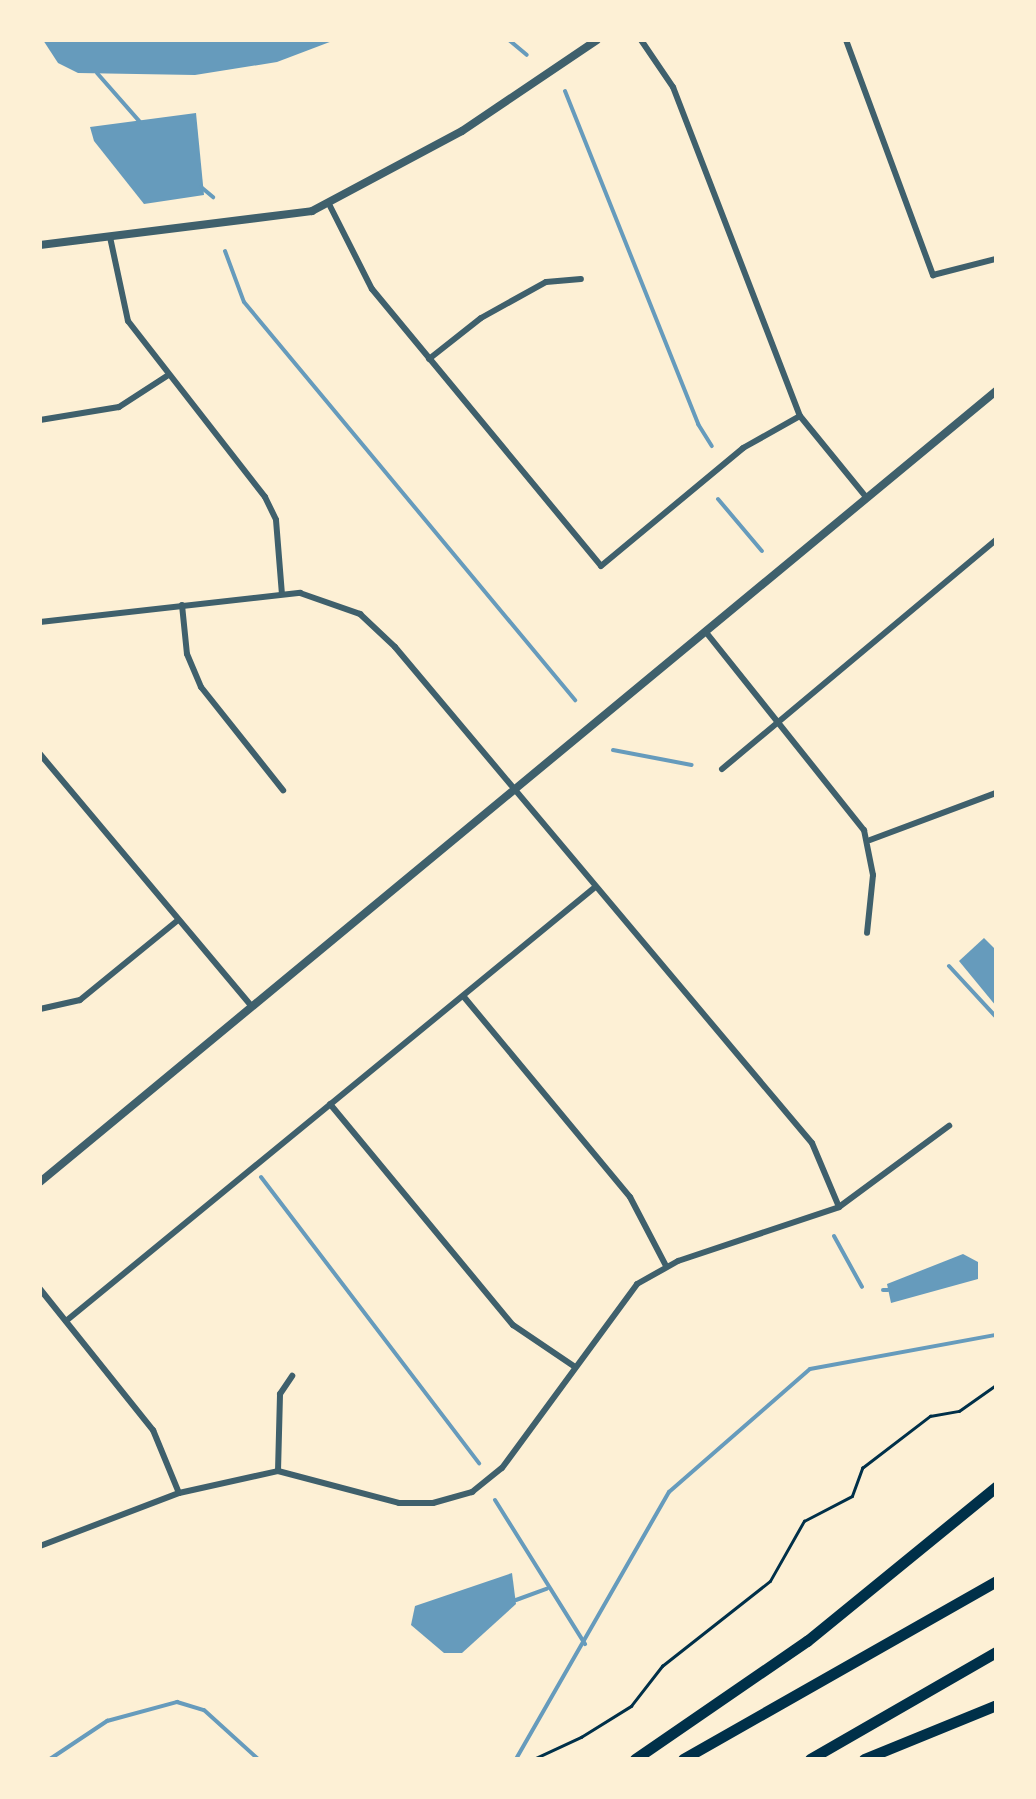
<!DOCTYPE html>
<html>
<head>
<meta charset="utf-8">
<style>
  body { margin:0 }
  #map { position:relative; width:1036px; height:1799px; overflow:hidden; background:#fdf0d5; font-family:Helvetica,sans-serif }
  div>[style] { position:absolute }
  .water>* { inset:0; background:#669bbc }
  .stream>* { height:4px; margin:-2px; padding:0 2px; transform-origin:2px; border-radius:2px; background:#669bbc }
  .path>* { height:2.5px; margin:-1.25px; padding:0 1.25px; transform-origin:1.25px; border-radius:1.25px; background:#003049 }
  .minor>* { height:6px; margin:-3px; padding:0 3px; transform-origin:3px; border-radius:3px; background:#3f606c }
  .tertiary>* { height:8px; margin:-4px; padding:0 4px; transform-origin:4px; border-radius:4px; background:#3f606c }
  .motorway>* { height:11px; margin:-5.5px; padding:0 5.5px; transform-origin:5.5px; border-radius:5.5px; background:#003049 }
  span { translate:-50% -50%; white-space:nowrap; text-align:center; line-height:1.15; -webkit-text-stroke:10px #fdf0d5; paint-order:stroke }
  .frame { position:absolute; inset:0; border:42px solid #fdf0d5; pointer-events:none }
</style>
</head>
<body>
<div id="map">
  <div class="water">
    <div style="clip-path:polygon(43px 40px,335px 40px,277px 62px,195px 75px,78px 73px,58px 63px)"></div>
    <div style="clip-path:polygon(196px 113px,204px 195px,144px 204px,94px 141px,90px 127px)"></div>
    <div style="clip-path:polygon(984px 938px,996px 950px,996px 1006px,959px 961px)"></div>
    <div style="clip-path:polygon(963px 1254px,978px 1262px,978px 1279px,891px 1303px,887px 1284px)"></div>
    <div style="clip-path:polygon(512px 1573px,516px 1604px,462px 1653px,444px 1653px,411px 1625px,415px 1606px)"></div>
  </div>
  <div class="stream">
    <div style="left:509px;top:40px;width:23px;rotate:40deg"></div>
    <div style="left:97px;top:73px;width:65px;rotate:48.7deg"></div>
    <div style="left:565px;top:91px;width:359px;rotate:68.2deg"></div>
    <div style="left:698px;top:424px;width:26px;rotate:58deg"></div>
    <div style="left:201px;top:187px;width:16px;rotate:40deg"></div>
    <div style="left:225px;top:251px;width:54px;rotate:69.6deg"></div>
    <div style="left:244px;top:302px;width:518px;rotate:50.25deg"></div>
    <div style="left:718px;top:499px;width:68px;rotate:49.8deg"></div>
    <div style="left:613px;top:750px;width:80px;rotate:10.8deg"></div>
    <div style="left:949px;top:966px;width:69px;rotate:47.3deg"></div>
    <div style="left:261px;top:1177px;width:360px;rotate:52.7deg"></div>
    <div style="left:834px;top:1236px;width:58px;rotate:61.2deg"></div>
    <div style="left:883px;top:1290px;width:5px"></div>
    <div style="left:495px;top:1500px;width:170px;rotate:58deg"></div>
    <div style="left:516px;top:1600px;width:33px;rotate:-20deg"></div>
    <div style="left:50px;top:1759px;width:69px;rotate:-33.7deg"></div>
    <div style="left:107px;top:1721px;width:73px;rotate:-15.2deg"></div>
    <div style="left:177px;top:1702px;width:28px;rotate:17deg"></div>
    <div style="left:204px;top:1710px;width:73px;rotate:42.2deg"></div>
    <div style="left:516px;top:1759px;width:308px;rotate:-60.2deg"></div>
    <div style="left:669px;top:1492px;width:187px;rotate:-41.1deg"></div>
    <div style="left:810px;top:1369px;width:189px;rotate:-10.4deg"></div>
  </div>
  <div class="path">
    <div style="left:513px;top:1759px;width:23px;rotate:-2deg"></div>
    <div style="left:536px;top:1758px;width:50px;rotate:-25deg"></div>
    <div style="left:581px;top:1737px;width:59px;rotate:-31.8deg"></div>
    <div style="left:631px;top:1706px;width:51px;rotate:-52.2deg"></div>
    <div style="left:662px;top:1666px;width:137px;rotate:-38.2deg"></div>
    <div style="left:770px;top:1581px;width:69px;rotate:-60.5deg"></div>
    <div style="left:804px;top:1521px;width:54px;rotate:-27.5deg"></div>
    <div style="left:852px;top:1496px;width:30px;rotate:-70deg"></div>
    <div style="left:862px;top:1468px;width:86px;rotate:-37.4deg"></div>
    <div style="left:930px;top:1416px;width:29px;rotate:-10deg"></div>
    <div style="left:959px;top:1411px;width:45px;rotate:-35.1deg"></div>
  </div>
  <div class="minor">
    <div style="left:641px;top:40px;width:57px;rotate:55.8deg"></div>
    <div style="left:673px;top:87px;width:353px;rotate:68.9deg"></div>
    <div style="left:800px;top:416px;width:104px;rotate:50.8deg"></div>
    <div style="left:846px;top:40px;width:251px;rotate:69.7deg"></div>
    <div style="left:933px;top:275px;width:65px;rotate:-14.3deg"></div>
    <div style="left:329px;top:204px;width:95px;rotate:63.2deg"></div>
    <div style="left:372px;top:289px;width:359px;rotate:50.4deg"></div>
    <div style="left:601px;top:566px;width:185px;rotate:-39.7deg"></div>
    <div style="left:743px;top:448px;width:65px;rotate:-29.3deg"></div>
    <div style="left:110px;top:237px;width:86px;rotate:77.9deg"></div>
    <div style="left:128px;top:321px;width:223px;rotate:52.1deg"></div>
    <div style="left:265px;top:497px;width:25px;rotate:64deg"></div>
    <div style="left:276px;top:520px;width:74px;rotate:85.4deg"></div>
    <div style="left:429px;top:359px;width:66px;rotate:-38.3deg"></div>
    <div style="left:481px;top:318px;width:74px;rotate:-29deg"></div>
    <div style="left:546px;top:282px;width:35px;rotate:-5deg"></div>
    <div style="left:40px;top:420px;width:80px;rotate:-9.3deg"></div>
    <div style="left:119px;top:407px;width:57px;rotate:-32.9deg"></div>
    <div style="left:182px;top:605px;width:49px;rotate:84.2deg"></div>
    <div style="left:187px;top:654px;width:36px;rotate:67deg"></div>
    <div style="left:201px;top:687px;width:132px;rotate:51.5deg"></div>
    <div style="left:40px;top:622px;width:262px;rotate:-6.4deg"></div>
    <div style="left:300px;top:593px;width:64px;rotate:19.3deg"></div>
    <div style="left:360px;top:614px;width:48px;rotate:43.3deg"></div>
    <div style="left:395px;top:647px;width:648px;rotate:49.95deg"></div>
    <div style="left:812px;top:1143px;width:69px;rotate:67.1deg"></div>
    <div style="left:705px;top:631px;width:255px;rotate:51.4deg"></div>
    <div style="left:864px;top:830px;width:46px;rotate:78.7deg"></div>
    <div style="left:873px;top:875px;width:58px;rotate:95.9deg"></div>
    <div style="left:40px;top:754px;width:326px;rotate:50deg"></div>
    <div style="left:722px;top:769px;width:357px;rotate:-39.9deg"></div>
    <div style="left:870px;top:840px;width:134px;rotate:-20.5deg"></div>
    <div style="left:464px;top:997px;width:260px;rotate:50.3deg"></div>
    <div style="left:630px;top:1197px;width:78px;rotate:62.4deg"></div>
    <div style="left:40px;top:1009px;width:41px;rotate:-12.7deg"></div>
    <div style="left:80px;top:1000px;width:125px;rotate:-39.2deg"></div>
    <div style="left:330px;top:1104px;width:287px;rotate:50.4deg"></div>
    <div style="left:513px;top:1325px;width:75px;rotate:34.1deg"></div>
    <div style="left:40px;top:1289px;width:181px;rotate:51.3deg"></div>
    <div style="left:153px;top:1430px;width:68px;rotate:67.6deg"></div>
    <div style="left:66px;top:1321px;width:683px;rotate:-39.35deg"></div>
    <div style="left:278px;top:1471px;width:77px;rotate:-88.5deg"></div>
    <div style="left:280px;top:1394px;width:22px;rotate:-56deg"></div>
    <div style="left:40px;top:1546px;width:149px;rotate:-20.9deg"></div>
    <div style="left:179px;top:1493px;width:101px;rotate:-12.5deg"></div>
    <div style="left:278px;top:1471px;width:125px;rotate:14.8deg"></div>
    <div style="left:399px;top:1503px;width:34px"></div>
    <div style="left:433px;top:1503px;width:41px;rotate:-15.8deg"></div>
    <div style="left:472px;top:1492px;width:38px;rotate:-39deg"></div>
    <div style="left:502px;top:1468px;width:228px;rotate:-53.7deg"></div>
    <div style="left:637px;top:1284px;width:47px;rotate:-29.3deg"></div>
    <div style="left:678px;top:1261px;width:170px;rotate:-18.5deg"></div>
    <div style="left:839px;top:1207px;width:137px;rotate:-36.4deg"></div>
  </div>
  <div class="tertiary">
    <div style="left:40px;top:245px;width:274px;rotate:-7.1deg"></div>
    <div style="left:312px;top:211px;width:170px;rotate:-28.1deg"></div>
    <div style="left:462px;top:131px;width:163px;rotate:-34deg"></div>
    <div style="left:40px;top:1182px;width:1241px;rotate:-39.6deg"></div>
  </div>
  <div class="motorway">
    <div style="left:635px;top:1759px;width:209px;rotate:-34.5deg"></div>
    <div style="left:807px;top:1641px;width:244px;rotate:-39.2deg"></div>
    <div style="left:683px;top:1759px;width:360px;rotate:-29.6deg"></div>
    <div style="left:810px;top:1759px;width:215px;rotate:-29.9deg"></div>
    <div style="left:864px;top:1759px;width:143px;rotate:-22.2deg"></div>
  </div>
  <div class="frame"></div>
</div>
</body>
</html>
